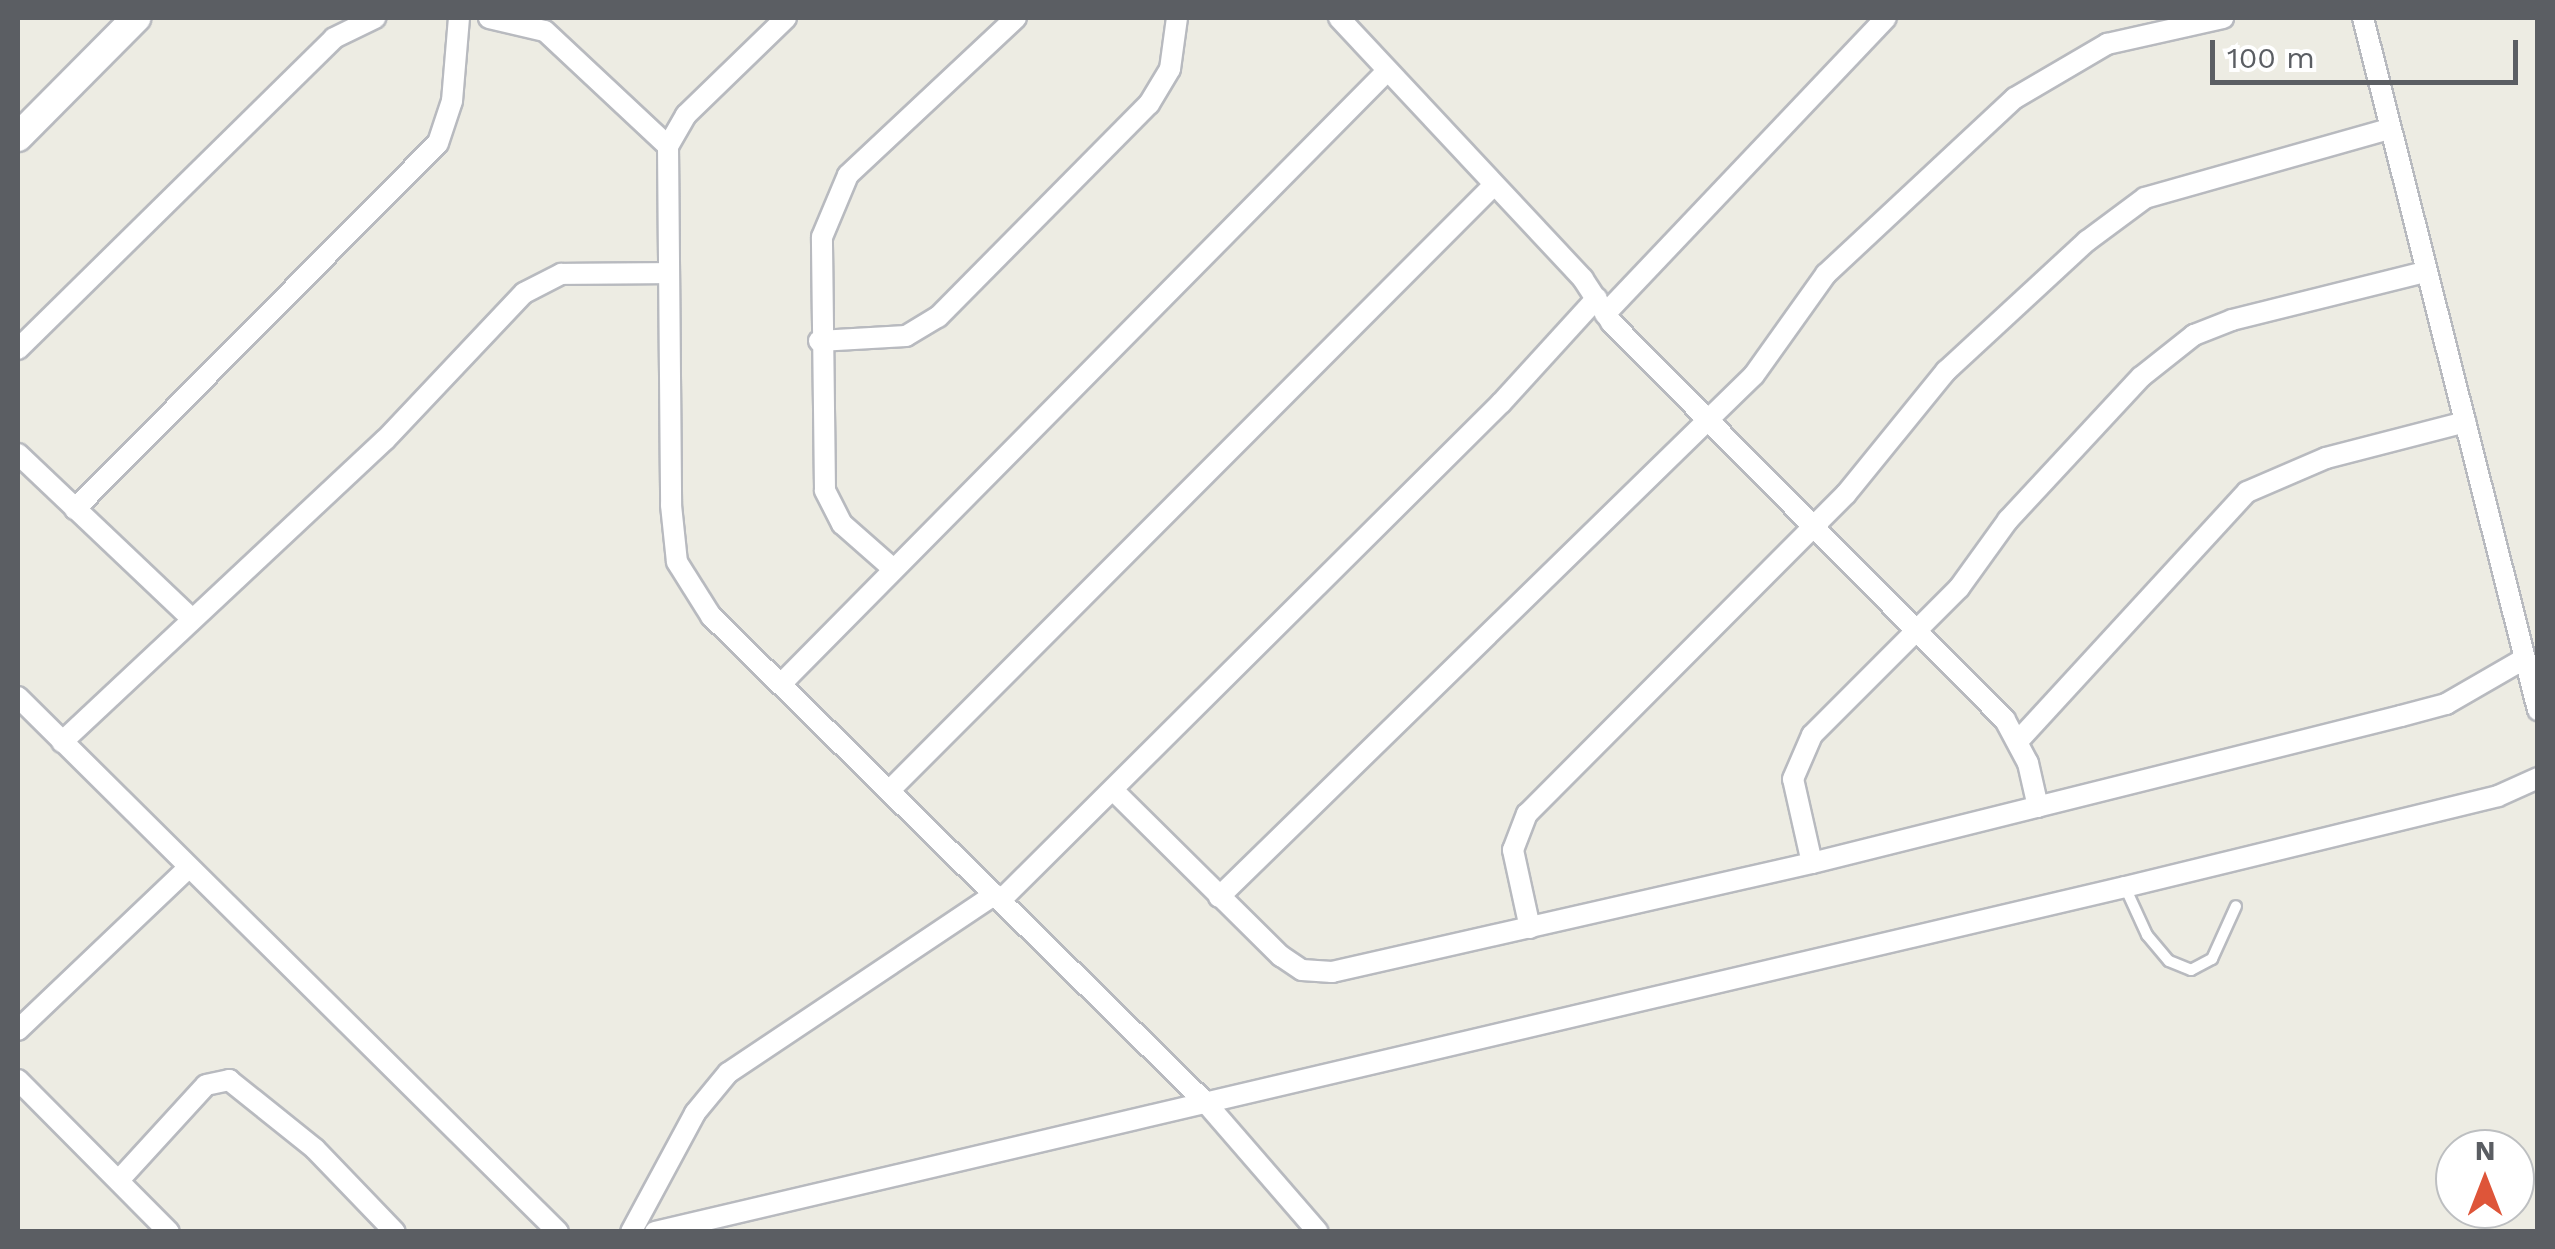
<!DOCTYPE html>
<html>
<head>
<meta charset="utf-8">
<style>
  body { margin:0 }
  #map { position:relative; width:2555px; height:1249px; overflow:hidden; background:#edece3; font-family:"Work Sans",sans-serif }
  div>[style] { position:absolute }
  .roads { filter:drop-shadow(2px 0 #b8babf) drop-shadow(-2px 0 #b8babf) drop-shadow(0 2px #b8babf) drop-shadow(0 -2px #b8babf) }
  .lane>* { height:10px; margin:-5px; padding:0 5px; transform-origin:5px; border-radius:5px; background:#fff }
  .street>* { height:20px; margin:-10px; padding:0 10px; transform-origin:10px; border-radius:10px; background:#fff }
  .secondary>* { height:28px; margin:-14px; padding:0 14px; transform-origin:14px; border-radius:14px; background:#fff }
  span { translate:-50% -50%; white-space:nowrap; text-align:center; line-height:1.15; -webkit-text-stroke:10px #fff; paint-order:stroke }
  .frame { position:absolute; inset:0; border:20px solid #5b5e63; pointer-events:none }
  .north { position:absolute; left:2435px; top:1129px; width:100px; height:100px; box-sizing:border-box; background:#fff; border:2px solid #bdbfc1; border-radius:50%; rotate:0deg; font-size:28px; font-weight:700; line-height:40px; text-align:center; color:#5b5e63 }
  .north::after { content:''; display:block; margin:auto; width:35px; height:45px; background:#de5539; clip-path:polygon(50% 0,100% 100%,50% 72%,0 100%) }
  .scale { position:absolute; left:2210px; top:40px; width:308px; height:45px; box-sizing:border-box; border:5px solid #5b5e63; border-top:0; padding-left:12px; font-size:30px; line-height:35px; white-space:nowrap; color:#5b5e63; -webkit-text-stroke:8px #fff; paint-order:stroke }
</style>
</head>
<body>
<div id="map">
  <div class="roads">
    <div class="lane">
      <div style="left:2125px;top:887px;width:53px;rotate:65.4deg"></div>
      <div style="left:2147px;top:935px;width:34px;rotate:50deg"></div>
      <div style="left:2169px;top:961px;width:24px;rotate:22deg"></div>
      <div style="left:2191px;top:970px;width:24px;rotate:-28deg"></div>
      <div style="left:2212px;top:959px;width:58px;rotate:-65.6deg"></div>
    </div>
    <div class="street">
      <div style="left:489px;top:18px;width:57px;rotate:13.1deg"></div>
      <div style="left:545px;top:31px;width:168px;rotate:43.1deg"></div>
      <div style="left:786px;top:18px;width:139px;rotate:135.9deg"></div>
      <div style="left:686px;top:115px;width:36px;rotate:120deg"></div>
      <div style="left:668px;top:146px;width:359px;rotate:89.5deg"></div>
      <div style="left:671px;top:505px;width:57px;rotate:84deg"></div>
      <div style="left:677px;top:562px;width:64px;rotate:57.8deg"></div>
      <div style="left:711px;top:616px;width:696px;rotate:44.53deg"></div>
      <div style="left:1207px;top:1104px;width:169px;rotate:49.1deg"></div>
      <div style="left:1339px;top:18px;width:357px;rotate:46.9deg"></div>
      <div style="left:1583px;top:279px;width:51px;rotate:56.9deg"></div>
      <div style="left:1611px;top:322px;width:560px;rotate:45.29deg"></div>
      <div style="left:2005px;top:720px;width:49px;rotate:61.9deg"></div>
      <div style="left:2028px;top:763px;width:45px;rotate:77.2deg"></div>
      <div style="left:2363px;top:18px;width:714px;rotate:75.81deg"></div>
      <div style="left:1605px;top:314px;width:408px;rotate:-46.5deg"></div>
      <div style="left:819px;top:341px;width:87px;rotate:-3.3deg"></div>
      <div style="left:906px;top:336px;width:37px;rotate:-31deg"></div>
      <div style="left:938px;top:317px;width:300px;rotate:-45.3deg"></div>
      <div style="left:1149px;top:104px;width:41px;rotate:-59deg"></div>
      <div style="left:1170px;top:69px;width:51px;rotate:-82.2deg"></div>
      <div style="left:18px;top:349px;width:443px;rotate:-44.5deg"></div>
      <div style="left:334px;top:38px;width:46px;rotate:-26deg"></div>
      <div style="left:18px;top:454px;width:240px;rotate:43.5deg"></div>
      <div style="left:75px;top:509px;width:515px;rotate:-45.24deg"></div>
      <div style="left:438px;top:143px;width:44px;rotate:-71.6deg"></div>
      <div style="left:452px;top:101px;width:83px;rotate:-85.2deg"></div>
      <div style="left:891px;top:567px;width:65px;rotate:-138.7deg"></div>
      <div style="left:842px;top:524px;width:38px;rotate:-117deg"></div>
      <div style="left:825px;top:490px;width:253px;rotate:-90.7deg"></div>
      <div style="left:822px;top:237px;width:67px;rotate:-67.2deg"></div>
      <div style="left:848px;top:175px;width:230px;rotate:-43.1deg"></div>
      <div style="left:782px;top:683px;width:861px;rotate:-45.33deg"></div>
      <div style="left:18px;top:697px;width:760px;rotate:44.73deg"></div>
      <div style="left:2018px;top:741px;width:338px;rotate:-47.4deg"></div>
      <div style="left:2247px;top:492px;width:86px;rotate:-23.3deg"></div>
      <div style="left:2326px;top:458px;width:144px;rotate:-14.5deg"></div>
      <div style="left:62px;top:742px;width:442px;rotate:-43.1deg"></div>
      <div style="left:385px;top:440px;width:202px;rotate:-46.6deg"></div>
      <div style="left:524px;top:293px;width:42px;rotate:-27.2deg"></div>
      <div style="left:561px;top:274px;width:107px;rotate:-0.5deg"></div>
      <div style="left:892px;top:788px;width:852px;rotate:-45.05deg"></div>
      <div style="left:1114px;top:791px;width:235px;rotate:44.7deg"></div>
      <div style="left:1281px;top:956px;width:25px;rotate:34deg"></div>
      <div style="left:1302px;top:970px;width:30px;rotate:4deg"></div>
      <div style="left:1332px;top:972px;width:492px;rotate:-12.8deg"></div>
      <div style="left:1812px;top:863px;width:607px;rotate:-14.01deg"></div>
      <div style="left:2401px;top:716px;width:47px;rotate:-14.9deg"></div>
      <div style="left:2446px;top:704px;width:90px;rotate:-30deg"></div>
      <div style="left:1812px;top:863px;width:86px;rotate:-102.7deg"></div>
      <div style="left:1793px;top:779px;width:48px;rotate:-66.6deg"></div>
      <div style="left:1812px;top:735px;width:208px;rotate:-45deg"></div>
      <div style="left:1959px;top:588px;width:84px;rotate:-54.2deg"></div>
      <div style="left:2008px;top:520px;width:195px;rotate:-47.1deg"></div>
      <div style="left:2141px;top:377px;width:68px;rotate:-38.4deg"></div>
      <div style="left:2194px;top:335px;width:41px;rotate:-21.5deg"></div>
      <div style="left:2232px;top:320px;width:199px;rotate:-14deg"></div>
      <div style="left:1219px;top:897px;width:747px;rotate:-44.3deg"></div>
      <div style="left:1754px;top:375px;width:124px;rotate:-54.5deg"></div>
      <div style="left:1826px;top:274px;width:258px;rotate:-43deg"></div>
      <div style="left:2015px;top:98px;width:107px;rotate:-30.4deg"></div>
      <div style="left:2107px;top:44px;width:119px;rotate:-12.6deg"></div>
      <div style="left:1001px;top:900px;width:705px;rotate:-44.83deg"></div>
      <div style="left:1501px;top:403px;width:142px;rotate:-47.6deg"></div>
      <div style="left:1530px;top:928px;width:80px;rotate:-102.3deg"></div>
      <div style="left:1513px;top:850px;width:39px;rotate:-69deg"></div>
      <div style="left:1527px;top:814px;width:452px;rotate:-45.1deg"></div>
      <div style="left:1846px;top:494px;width:159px;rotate:-50.9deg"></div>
      <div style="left:1946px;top:371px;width:192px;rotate:-42.7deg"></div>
      <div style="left:2087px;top:241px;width:72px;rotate:-36.6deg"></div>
      <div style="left:2145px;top:198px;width:254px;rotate:-15.8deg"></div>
      <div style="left:18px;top:1030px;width:235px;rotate:-43.6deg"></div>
      <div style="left:18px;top:1080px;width:214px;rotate:45.2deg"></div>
      <div style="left:120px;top:1179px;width:127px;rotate:-47.5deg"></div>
      <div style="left:206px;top:1085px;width:24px;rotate:-12deg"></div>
      <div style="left:229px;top:1080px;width:110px;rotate:38.7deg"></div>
      <div style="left:315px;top:1149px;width:115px;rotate:46.1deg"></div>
      <div style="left:631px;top:1232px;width:135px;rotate:-61.7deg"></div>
      <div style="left:695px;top:1113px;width:52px;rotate:-50.5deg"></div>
      <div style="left:728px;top:1073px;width:321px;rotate:-33.8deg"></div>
      <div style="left:655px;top:1232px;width:1510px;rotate:-13.21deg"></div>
      <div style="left:2125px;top:887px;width:384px;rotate:-13.7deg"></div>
      <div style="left:2498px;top:796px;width:44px;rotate:-24.2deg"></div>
    </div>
    <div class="secondary">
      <div style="left:18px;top:137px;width:168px;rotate:-45.2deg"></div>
    </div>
  </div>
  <div class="frame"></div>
  <div class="north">N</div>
  <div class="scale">100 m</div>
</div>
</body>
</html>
